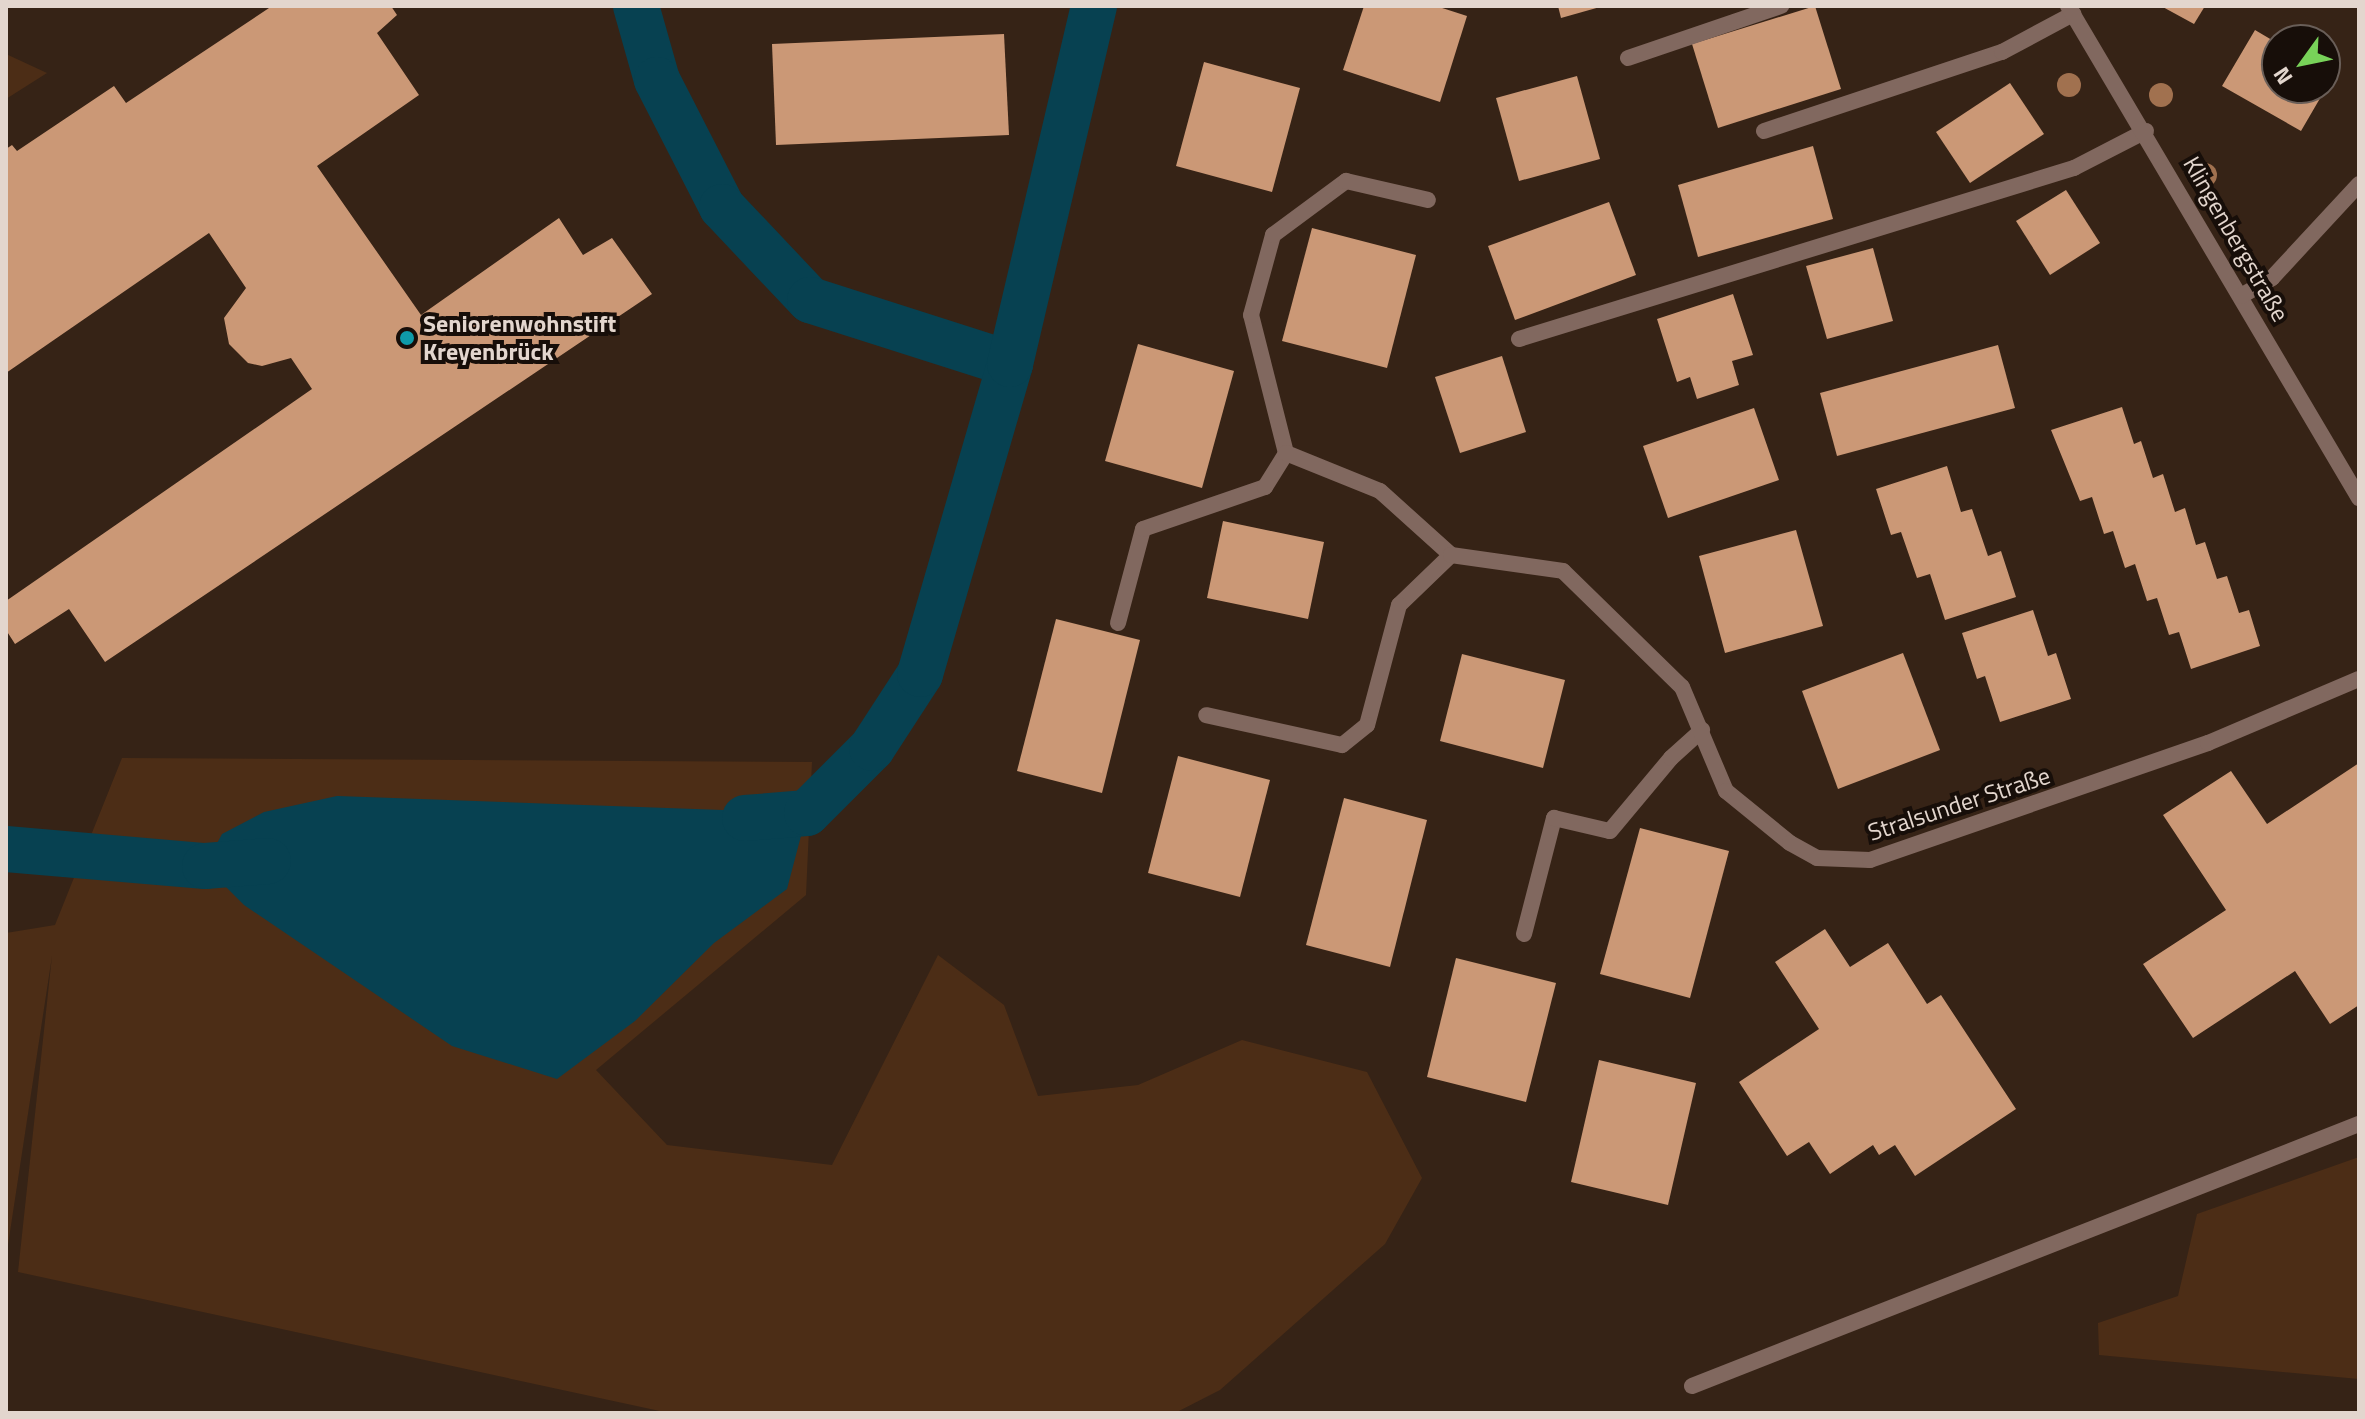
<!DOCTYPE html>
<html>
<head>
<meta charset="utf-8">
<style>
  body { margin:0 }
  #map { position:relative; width:2365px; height:1419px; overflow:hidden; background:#362316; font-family:"Titillium Web",sans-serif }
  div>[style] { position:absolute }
  .green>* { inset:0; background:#4c2d16 }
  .water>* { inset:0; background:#074151 }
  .canal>* { height:46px; margin:-23px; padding:0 23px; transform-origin:23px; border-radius:23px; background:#074151 }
  .building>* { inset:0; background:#cb9876 }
  .service>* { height:16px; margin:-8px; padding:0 8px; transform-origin:8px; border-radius:8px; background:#81685f }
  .minor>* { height:16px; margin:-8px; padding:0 8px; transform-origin:8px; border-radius:8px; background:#81685f }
  .trees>* { width:24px; height:24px; margin:-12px; border-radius:50%; background:#a1714f }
  .dots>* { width:22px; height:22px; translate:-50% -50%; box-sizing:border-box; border:4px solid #170e09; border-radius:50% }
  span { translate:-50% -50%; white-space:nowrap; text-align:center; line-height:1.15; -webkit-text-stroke:8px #170e09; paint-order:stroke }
  .street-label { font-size:24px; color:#e3d6ce }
  .poi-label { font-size:24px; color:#e3d6ce; font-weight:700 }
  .left { translate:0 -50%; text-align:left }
  .frame { position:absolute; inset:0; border:8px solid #e3d6ce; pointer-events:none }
  .north { position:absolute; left:2261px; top:24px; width:80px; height:80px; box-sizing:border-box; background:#170e09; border:2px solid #695e58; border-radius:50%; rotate:237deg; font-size:22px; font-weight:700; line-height:32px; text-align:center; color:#e3d6ce }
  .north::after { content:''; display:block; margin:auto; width:28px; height:36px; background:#78d259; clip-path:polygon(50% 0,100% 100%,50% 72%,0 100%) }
</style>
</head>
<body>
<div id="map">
  <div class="green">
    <div style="clip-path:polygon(6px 54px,47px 73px,6px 99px)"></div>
    <div style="clip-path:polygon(122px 758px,812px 762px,806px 895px,596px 1070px,667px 1145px,832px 1165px,938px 955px,1004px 1005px,1038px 1096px,1138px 1085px,1242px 1040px,1367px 1072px,1422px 1178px,1385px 1244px,1220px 1390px,1175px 1413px,669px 1413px,18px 1272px,52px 956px,6px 1258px,6px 933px,55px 925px)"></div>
    <div style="clip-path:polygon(2359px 1157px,2359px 1379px,2099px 1355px,2098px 1323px,2178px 1296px,2197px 1214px)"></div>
  </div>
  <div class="water">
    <div style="clip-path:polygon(337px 796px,338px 796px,807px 813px,787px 889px,714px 943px,635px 1021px,557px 1079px,452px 1046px,244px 905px,205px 866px,222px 834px,264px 812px)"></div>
  </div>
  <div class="canal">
    <div style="left:636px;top:6px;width:77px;rotate:74.2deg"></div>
    <div style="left:657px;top:80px;width:143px;rotate:62.9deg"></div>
    <div style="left:722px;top:207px;width:128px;rotate:46.6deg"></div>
    <div style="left:810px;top:300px;width:210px;rotate:17.7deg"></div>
    <div style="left:745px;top:818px;width:62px;rotate:-4.6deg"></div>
    <div style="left:807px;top:813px;width:92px;rotate:-45deg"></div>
    <div style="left:872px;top:748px;width:88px;rotate:-57deg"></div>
    <div style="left:920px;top:674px;width:323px;rotate:-73.8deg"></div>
    <div style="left:1010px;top:364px;width:368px;rotate:-76.8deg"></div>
    <div style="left:6px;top:849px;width:200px;rotate:4.9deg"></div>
    <div style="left:205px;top:866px;width:63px;rotate:-4.5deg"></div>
  </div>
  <div class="building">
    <div style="clip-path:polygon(272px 6px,391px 6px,397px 15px,377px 33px,419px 95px,317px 166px,421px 315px,559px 218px,583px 255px,612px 238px,652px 294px,105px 662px,69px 609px,15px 644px,6px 630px,6px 601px,312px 389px,291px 358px,262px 366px,248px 363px,229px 344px,224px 318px,246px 288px,209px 233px,6px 373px,6px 149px,12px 145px,17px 151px,114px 86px,126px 103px)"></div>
    <div style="clip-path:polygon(1364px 6px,1436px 6px,1467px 16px,1440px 102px,1343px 70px)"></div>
    <div style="clip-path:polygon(1558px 6px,1600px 6px,1600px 7px,1561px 18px)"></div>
    <div style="clip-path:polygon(1815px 6px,1841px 89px,1718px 128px,1692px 44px)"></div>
    <div style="clip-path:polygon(2161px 6px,2205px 6px,2194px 24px)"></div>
    <div style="clip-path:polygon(2255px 30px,2277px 43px,2277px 88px,2325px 88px,2325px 71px,2333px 76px,2301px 131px,2222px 86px)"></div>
    <div style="clip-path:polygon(1004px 34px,1009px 135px,776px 145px,772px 44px)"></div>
    <div style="clip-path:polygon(1204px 62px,1300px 88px,1272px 192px,1176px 166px)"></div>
    <div style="clip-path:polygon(1577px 76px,1600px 159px,1519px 181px,1496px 98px)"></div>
    <div style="clip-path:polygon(2010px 83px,2044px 134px,1970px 183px,1936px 132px)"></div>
    <div style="clip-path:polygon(1813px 146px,1833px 219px,1698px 257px,1678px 185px)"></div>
    <div style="clip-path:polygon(2066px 190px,2100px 243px,2050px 275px,2016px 221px)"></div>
    <div style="clip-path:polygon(1609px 202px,1636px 275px,1515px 320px,1488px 246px)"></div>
    <div style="clip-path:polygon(1312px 228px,1416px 255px,1387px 368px,1282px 341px)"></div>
    <div style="clip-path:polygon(1873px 248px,1893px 321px,1827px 339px,1806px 266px)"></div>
    <div style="clip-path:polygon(1733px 294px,1753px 355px,1732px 361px,1739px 385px,1697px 399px,1690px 377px,1677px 382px,1657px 319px)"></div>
    <div style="clip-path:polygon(1138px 344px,1234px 371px,1202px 488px,1105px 461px)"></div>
    <div style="clip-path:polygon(1998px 345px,2015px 408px,1837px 456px,1820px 393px)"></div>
    <div style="clip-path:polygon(1502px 356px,1526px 432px,1460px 453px,1435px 377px)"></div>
    <div style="clip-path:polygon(2122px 407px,2134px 444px,2141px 441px,2153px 478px,2163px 474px,2175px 512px,2185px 508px,2196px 545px,2205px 542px,2217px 579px,2227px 576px,2239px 613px,2249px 610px,2260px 646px,2191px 669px,2179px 632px,2169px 635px,2157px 598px,2147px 601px,2135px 564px,2125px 568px,2113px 531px,2104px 534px,2092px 497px,2080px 501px,2051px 430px)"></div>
    <div style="clip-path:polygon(1754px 408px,1779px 480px,1668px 518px,1643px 446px)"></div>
    <div style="clip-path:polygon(1947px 466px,1961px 512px,1972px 509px,1988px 556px,2001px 551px,2016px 597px,1945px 620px,1930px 574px,1917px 578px,1901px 532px,1891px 535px,1876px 489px)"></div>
    <div style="clip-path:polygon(1223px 521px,1324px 542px,1308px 619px,1207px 598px)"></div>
    <div style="clip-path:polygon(1796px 530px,1823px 626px,1725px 653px,1699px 556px)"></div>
    <div style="clip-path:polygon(2033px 610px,2048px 656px,2056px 653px,2071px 699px,2000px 722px,1985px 676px,1977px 679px,1962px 633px)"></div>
    <div style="clip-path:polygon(1056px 619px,1140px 640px,1102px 793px,1017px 771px)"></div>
    <div style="clip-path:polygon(1903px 653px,1940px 750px,1838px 789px,1802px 691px)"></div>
    <div style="clip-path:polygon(1462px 654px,1565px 680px,1543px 768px,1440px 741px)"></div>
    <div style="clip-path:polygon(1178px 756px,1270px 780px,1240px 897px,1148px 873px)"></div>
    <div style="clip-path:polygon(2359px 763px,2359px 1005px,2330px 1024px,2295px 971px,2193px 1038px,2143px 964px,2226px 910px,2163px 815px,2231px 771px,2267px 824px)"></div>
    <div style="clip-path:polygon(1344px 798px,1427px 820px,1390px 967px,1306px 945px)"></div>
    <div style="clip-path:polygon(1640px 828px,1729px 851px,1690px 998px,1600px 974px)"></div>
    <div style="clip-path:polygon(1825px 929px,1850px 967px,1888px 943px,1927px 1004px,1941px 995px,2016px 1109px,1915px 1176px,1895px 1145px,1879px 1155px,1873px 1145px,1830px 1174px,1809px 1142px,1787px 1156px,1739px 1082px,1819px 1029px,1775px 962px)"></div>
    <div style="clip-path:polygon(1456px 958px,1556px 983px,1526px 1102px,1427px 1077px)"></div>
    <div style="clip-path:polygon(1599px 1060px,1696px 1083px,1668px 1205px,1571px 1182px)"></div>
  </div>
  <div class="service">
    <div style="left:1628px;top:58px;width:162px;rotate:-18.8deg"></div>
    <div style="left:1764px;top:131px;width:251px;rotate:-18.4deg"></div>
    <div style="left:2002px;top:52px;width:81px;rotate:-28.2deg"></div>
    <div style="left:1519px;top:339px;width:581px;rotate:-17.12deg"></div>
    <div style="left:2074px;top:168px;width:81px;rotate:-27.2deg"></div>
    <div style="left:1286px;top:453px;width:142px;rotate:-104.2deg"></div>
    <div style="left:1251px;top:315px;width:83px;rotate:-74.6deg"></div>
    <div style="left:1273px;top:235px;width:91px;rotate:-36.5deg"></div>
    <div style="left:1346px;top:181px;width:84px;rotate:13deg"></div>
    <div style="left:1118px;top:623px;width:97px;rotate:-75.1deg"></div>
    <div style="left:1143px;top:529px;width:129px;rotate:-19deg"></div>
    <div style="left:1265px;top:487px;width:40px;rotate:-58deg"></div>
    <div style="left:1286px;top:453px;width:101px;rotate:22deg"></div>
    <div style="left:1380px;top:491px;width:96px;rotate:42deg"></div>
    <div style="left:1451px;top:555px;width:72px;rotate:136.1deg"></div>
    <div style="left:1399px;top:605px;width:124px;rotate:104.9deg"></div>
    <div style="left:1367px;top:725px;width:32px;rotate:141deg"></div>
    <div style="left:1342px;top:745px;width:139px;rotate:-167.6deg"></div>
    <div style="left:1524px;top:934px;width:120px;rotate:-75.5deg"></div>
    <div style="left:1554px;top:818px;width:57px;rotate:13.1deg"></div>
    <div style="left:1610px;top:831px;width:95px;rotate:-50.1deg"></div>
    <div style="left:1671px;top:758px;width:42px;rotate:-42.1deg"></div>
    <div style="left:1692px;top:1386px;width:717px;rotate:-21.45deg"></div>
  </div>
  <div class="minor">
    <div style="left:2068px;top:6px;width:572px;rotate:59.4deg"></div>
    <div style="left:2241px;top:296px;width:36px;rotate:-30deg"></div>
    <div style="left:2272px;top:278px;width:128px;rotate:-47.2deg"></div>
    <div style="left:1451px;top:555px;width:113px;rotate:8.1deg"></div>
    <div style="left:1563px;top:571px;width:166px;rotate:44.3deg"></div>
    <div style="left:1682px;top:687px;width:113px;rotate:67.1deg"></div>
    <div style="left:1726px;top:791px;width:82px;rotate:39.1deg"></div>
    <div style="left:1790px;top:843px;width:31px;rotate:29deg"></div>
    <div style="left:1817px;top:858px;width:53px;rotate:2.2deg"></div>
    <div style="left:1870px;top:860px;width:358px;rotate:-19.1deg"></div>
    <div style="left:2208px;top:743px;width:164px;rotate:-23deg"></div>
  </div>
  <div class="trees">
    <div style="left:2069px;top:85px"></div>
    <div style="left:2161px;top:95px"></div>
    <div style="left:2205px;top:175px"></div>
  </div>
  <div class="dots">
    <div style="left:407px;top:338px;background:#0f9aa8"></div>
  </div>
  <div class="street-label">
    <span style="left:2236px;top:239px;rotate:60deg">Klingenbergstraße</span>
    <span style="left:1959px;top:804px;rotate:-18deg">Stralsunder Straße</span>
  </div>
  <div class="poi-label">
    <span class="left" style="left:423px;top:338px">Seniorenwohnstift<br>Kreyenbrück</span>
  </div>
  <div class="frame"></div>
  <div class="north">N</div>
</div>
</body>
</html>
